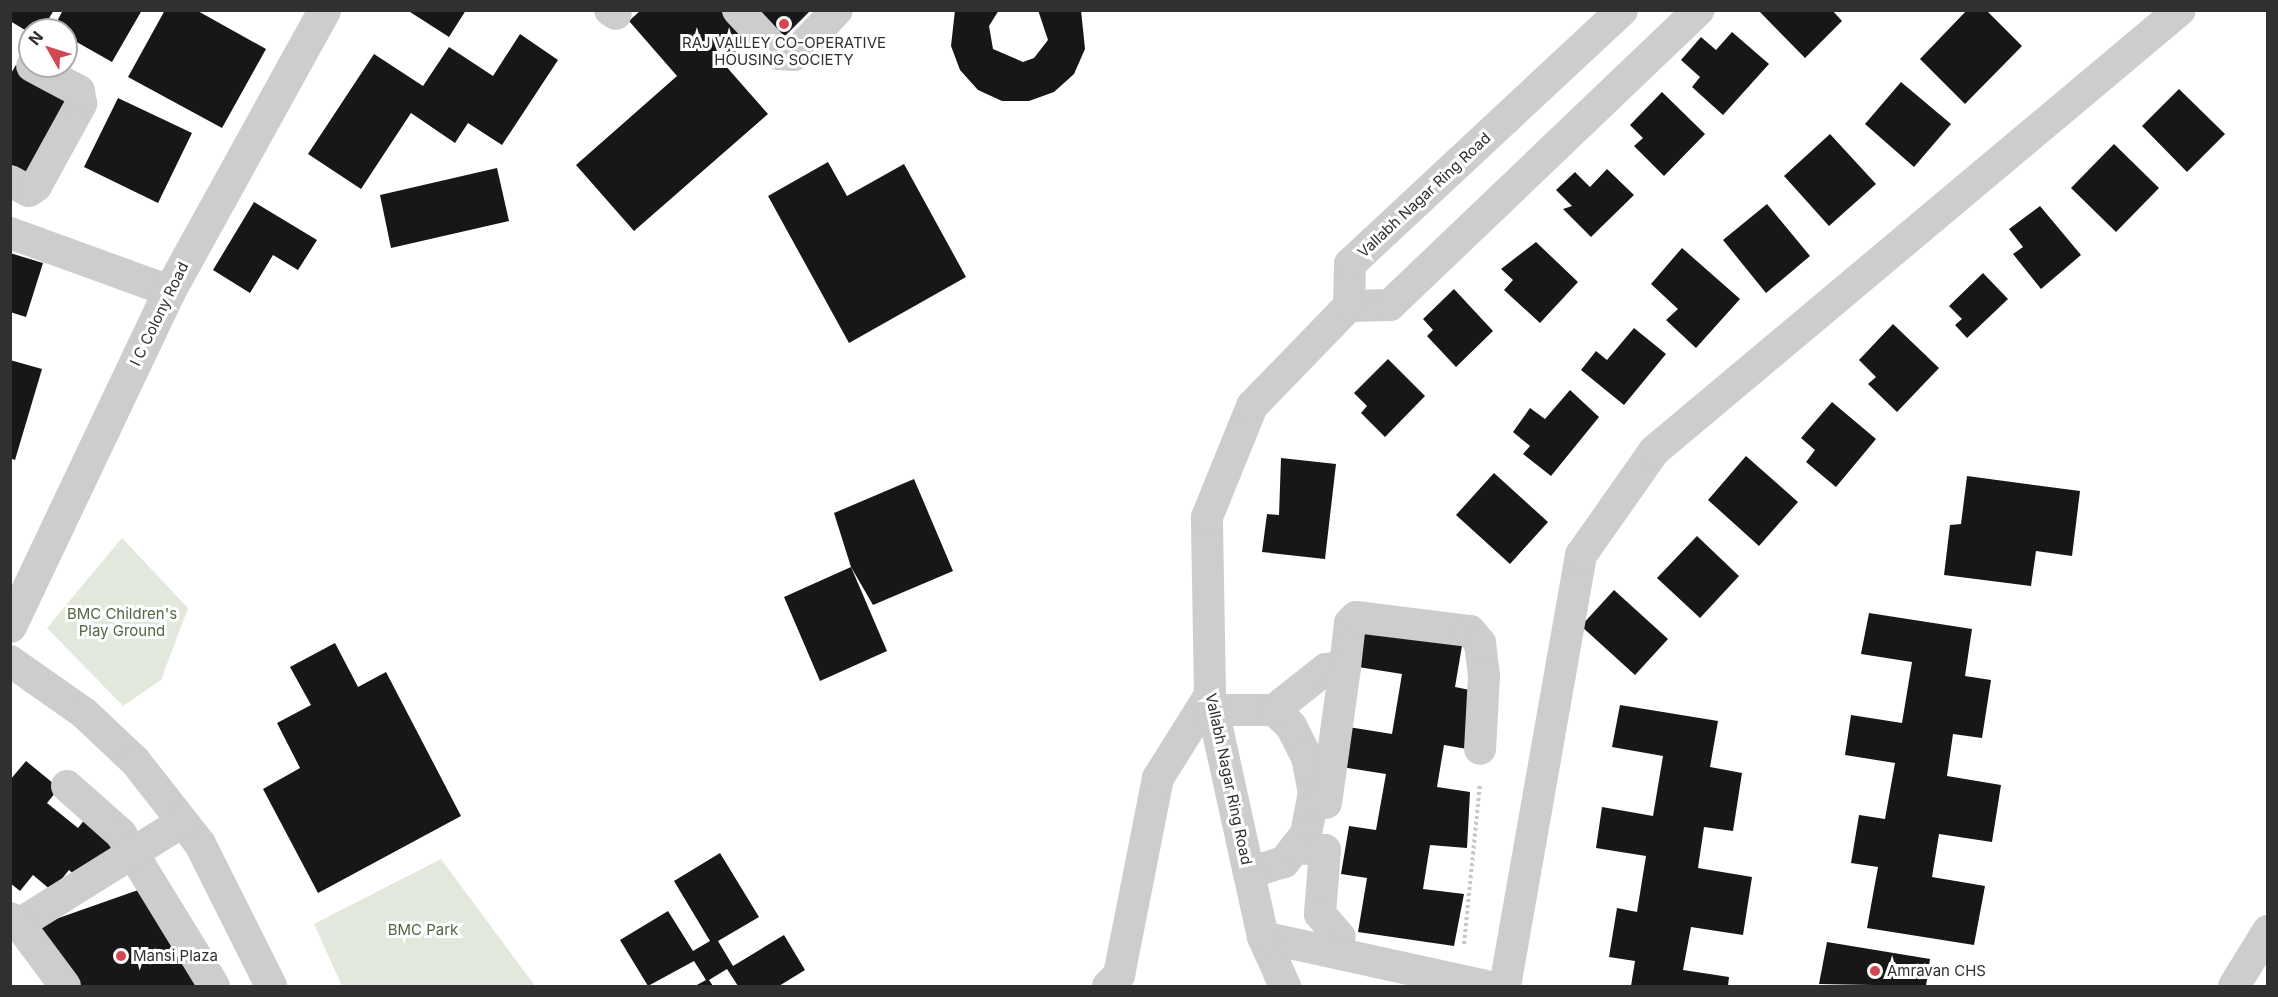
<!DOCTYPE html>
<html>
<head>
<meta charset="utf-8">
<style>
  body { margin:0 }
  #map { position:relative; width:2278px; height:997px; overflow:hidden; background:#fff; font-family:Inter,sans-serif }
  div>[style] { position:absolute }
  .green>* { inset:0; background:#e3e8dd }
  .building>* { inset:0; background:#171717 }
  .path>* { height:4px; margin-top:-2px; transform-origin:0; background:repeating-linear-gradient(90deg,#c7c7c7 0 3px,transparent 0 6px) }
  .minor>* { height:32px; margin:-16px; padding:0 16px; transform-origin:16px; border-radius:16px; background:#cdcdcd }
  .tertiary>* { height:33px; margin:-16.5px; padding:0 16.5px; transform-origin:16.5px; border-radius:16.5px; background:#cdcdcd }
  .dots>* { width:16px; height:16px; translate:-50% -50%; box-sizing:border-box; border:3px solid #fff; border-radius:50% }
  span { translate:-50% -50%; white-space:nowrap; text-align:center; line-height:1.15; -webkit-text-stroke:6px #fff; paint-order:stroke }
  .poi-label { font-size:15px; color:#303030 }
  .left { translate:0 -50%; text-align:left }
  .street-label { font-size:15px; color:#303030 }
  .park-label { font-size:15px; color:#536742 }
  .frame { position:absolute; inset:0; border:12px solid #303030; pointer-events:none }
  .north { position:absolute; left:18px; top:18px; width:60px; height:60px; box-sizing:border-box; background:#fff; border:2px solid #acacac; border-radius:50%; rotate:309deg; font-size:16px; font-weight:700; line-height:24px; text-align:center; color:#303030 }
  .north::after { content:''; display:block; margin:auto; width:21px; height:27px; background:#d24751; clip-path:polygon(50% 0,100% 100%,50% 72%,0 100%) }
</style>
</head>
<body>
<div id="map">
  <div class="green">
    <div style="clip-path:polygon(122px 538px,188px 608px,161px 680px,123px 706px,47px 628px)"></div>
    <div style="clip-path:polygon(441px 859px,535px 986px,342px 986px,314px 924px)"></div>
  </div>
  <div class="building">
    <div style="clip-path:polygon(10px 10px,54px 10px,42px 30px,30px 33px,10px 21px)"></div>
    <div style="clip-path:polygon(63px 10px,142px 10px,112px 62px,66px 36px,66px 30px,53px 29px)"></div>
    <div style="clip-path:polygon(165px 10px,196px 10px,266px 49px,222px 128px,128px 77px)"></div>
    <div style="clip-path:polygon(407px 10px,466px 10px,449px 37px)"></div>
    <div style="clip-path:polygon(641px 10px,721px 10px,749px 43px,724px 64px,768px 114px,634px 231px,576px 165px,677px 76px,629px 21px)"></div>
    <div style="clip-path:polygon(758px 10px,811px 10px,784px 37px)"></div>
    <div style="clip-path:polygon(955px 10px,999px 10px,989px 26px,993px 49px,1023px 62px,1034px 58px,1048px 40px,1038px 10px,1081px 10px,1085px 49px,1074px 74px,1054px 92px,1029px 101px,1002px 101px,978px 90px,960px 70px,951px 46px)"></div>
    <div style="clip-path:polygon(1758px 10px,1832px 10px,1842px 21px,1805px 58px)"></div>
    <div style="clip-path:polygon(1967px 10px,1986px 10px,2022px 46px,1965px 104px,1920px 59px)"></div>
    <div style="clip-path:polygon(1732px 32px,1769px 64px,1723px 115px,1692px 87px,1700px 77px,1681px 60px,1701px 37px,1716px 50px)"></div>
    <div style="clip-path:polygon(520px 34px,558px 60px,502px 145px,468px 123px,455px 143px,411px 113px,361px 189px,308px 154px,374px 54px,423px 86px,449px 47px,493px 76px)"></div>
    <div style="clip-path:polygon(16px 65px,76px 96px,31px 180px,10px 169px,10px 75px)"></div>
    <div style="clip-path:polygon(1901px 82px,1951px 124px,1914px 167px,1865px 124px)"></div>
    <div style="clip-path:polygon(2179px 89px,2225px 134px,2187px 172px,2142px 126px)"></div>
    <div style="clip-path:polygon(1662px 92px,1705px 134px,1664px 176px,1634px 146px,1643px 138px,1630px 125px)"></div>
    <div style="clip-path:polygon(118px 98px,192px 133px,158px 203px,84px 167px)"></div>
    <div style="clip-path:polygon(1830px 134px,1876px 184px,1829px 226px,1784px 176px)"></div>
    <div style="clip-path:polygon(2114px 144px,2159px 188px,2116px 232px,2071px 188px)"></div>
    <div style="clip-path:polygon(828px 162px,847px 196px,904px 164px,966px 277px,849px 343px,768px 196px)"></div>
    <div style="clip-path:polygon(497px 168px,509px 221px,391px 248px,380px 195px)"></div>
    <div style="clip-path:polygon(1607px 169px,1634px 195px,1591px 237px,1563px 209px,1572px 206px,1556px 190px,1575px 172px,1590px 187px)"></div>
    <div style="clip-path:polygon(254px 202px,317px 240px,298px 270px,273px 255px,250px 293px,213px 270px)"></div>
    <div style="clip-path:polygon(1767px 204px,1810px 256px,1766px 293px,1723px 240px)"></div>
    <div style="clip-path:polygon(2040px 206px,2081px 255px,2041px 289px,2013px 254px,2023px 247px,2009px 229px)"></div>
    <div style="clip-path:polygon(1536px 242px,1578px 282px,1540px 323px,1504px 290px,1513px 280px,1501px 269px)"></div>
    <div style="clip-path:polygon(1682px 248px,1740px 299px,1696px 348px,1666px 320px,1678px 309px,1651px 284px)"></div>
    <div style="clip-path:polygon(10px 253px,43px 263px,26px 317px,10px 312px)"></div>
    <div style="clip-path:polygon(1983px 273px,2008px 299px,1967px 338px,1955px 325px,1962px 319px,1949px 306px)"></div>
    <div style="clip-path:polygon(1454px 289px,1493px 331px,1456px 367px,1427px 336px,1433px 330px,1423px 319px)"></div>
    <div style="clip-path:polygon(1893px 324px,1939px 368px,1897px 412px,1868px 384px,1876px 377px,1859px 360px)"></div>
    <div style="clip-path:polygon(1634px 328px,1666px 354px,1624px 405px,1581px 370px,1596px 351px,1607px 360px)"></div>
    <div style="clip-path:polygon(1388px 359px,1425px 396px,1385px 437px,1361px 413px,1367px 406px,1354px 393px)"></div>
    <div style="clip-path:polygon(10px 360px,42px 369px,15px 460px,10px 458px)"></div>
    <div style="clip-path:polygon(1570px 390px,1599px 417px,1551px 476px,1523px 454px,1530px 446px,1513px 432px,1530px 408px,1545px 419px)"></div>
    <div style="clip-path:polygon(1832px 402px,1876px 439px,1836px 487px,1806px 462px,1815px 450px,1801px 438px)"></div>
    <div style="clip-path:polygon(1746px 456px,1798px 502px,1759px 546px,1708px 500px)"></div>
    <div style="clip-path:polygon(1281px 458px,1336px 464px,1325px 559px,1262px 552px,1267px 514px,1279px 515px)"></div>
    <div style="clip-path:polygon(1494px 473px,1548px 522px,1510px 564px,1456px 515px)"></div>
    <div style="clip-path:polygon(1967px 476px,2080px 491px,2072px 556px,2036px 551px,2031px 586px,1944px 575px,1950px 525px,1961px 524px)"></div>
    <div style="clip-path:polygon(914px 479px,953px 571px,873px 605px,851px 567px,834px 513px)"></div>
    <div style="clip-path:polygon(1697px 536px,1739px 576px,1700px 618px,1657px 578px)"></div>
    <div style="clip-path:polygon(851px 567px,887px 651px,820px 681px,784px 597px)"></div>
    <div style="clip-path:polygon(1614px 590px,1668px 639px,1635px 675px,1581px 626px)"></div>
    <div style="clip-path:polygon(1869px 613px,1972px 629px,1965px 676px,1991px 680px,1982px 738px,1953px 734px,1947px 776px,2001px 785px,1992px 842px,1939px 834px,1932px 877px,1985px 886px,1974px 945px,1867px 928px,1878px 867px,1851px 863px,1859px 815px,1885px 819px,1895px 763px,1845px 755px,1851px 715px,1902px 723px,1912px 662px,1861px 654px)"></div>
    <div style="clip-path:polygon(1358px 624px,1463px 640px,1455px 687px,1475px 691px,1467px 749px,1444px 745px,1437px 787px,1470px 792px,1467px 848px,1430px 845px,1423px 889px,1464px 894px,1454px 946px,1358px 932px,1367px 878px,1341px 874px,1349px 826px,1376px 830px,1386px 774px,1335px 766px,1342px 726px,1392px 734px,1402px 674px,1352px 666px)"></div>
    <div style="clip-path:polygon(335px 643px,358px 687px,386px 672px,461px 816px,318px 893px,263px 789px,300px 768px,277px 723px,311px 705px,290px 667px)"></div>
    <div style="clip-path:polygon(1620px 705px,1718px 721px,1710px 767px,1742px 773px,1733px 831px,1704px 827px,1698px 868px,1752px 877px,1743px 935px,1691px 927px,1683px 970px,1729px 977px,1728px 986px,1631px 986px,1635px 961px,1609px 957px,1617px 908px,1637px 912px,1646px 856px,1596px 848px,1602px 807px,1653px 816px,1663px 756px,1612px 747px)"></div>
    <div style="clip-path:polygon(26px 761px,59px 788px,47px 803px,78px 828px,89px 814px,119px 838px,84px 883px,69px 870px,52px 891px,33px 875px,20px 891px,10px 883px,10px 780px)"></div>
    <div style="clip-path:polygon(720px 853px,759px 917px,718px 941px,733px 966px,784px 935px,805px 970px,779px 986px,738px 986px,727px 969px,709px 980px,713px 986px,695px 986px,706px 980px,694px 961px,648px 986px,620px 940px,668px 911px,693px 951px,710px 941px,674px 881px)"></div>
    <div style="clip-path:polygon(141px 889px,205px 986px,78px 986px,36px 926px)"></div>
    <div style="clip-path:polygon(1827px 942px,1930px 959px,1926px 986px,1819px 984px)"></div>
  </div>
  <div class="path">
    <div style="left:1464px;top:944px;width:161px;rotate:-84.3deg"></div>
  </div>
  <div class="minor">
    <div style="left:610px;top:10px;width:7px;rotate:34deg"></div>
    <div style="left:738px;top:10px;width:60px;rotate:47deg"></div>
    <div style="left:779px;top:54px;width:15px;rotate:4deg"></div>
    <div style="left:794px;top:55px;width:62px;rotate:-46.3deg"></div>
    <div style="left:10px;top:181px;width:21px;rotate:28deg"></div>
    <div style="left:29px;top:191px;width:9px;rotate:-36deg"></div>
    <div style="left:36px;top:186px;width:94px;rotate:-61.2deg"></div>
    <div style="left:81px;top:104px;width:13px;rotate:-99deg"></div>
    <div style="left:79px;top:91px;width:53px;rotate:-152deg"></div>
    <div style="left:10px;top:233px;width:169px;rotate:20deg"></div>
    <div style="left:1349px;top:306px;width:41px;rotate:-1.4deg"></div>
    <div style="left:1390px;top:305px;width:427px;rotate:-43.7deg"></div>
    <div style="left:10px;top:661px;width:90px;rotate:35.1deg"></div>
    <div style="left:84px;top:713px;width:70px;rotate:43.3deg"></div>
    <div style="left:135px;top:761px;width:105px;rotate:51.9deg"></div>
    <div style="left:200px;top:844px;width:159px;rotate:63.4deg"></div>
    <div style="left:1215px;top:710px;width:59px"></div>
    <div style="left:1274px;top:710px;width:23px;rotate:43deg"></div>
    <div style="left:1291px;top:726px;width:35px;rotate:63deg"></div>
    <div style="left:1307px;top:757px;width:36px;rotate:79deg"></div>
    <div style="left:1314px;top:792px;width:43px;rotate:100.8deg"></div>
    <div style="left:1306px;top:834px;width:36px;rotate:128deg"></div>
    <div style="left:1284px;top:862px;width:37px;rotate:163deg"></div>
    <div style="left:1274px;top:710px;width:66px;rotate:-38.3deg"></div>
    <div style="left:1326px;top:669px;width:19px;rotate:-6deg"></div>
    <div style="left:1345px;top:667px;width:44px;rotate:-83.5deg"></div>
    <div style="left:1350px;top:623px;width:8px;rotate:-45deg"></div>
    <div style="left:1356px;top:617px;width:115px;rotate:7deg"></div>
    <div style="left:1470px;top:631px;width:16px;rotate:50deg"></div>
    <div style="left:1480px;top:643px;width:33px;rotate:83deg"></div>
    <div style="left:1484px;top:676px;width:73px;rotate:93.1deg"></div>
    <div style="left:67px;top:786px;width:72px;rotate:41.6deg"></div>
    <div style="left:121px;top:834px;width:178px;rotate:58.5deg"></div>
    <div style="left:1326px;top:803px;width:137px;rotate:-82deg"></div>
    <div style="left:1295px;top:848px;width:30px;rotate:4deg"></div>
    <div style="left:1325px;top:850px;width:64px;rotate:94.5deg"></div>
    <div style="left:1320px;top:914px;width:30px;rotate:49deg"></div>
    <div style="left:10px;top:918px;width:11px;rotate:34deg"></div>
    <div style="left:19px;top:924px;width:192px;rotate:-32deg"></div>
    <div style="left:19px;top:924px;width:77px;rotate:53.4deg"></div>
    <div style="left:1263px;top:937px;width:227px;rotate:12.4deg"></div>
    <div style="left:1108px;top:986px;width:16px;rotate:-45deg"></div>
    <div style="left:1119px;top:975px;width:201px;rotate:-78.8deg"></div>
    <div style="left:1158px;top:778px;width:98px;rotate:-57.9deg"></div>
    <div style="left:1285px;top:986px;width:54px;rotate:-114.2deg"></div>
    <div style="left:1263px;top:937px;width:248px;rotate:-102.4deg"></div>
    <div style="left:1210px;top:695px;width:178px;rotate:-91deg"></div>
    <div style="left:1207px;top:517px;width:120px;rotate:-67.9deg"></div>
    <div style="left:1252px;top:406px;width:139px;rotate:-45.9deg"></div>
    <div style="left:1349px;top:306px;width:42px;rotate:-88.6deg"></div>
    <div style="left:1350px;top:264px;width:372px;rotate:-43deg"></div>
    <div style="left:1505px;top:986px;width:438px;rotate:-80deg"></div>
    <div style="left:1581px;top:555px;width:127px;rotate:-54.9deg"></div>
    <div style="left:1654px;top:451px;width:686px;rotate:-39.98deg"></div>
    <div style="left:2234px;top:986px;width:65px;rotate:-58.3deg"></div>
  </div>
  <div class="tertiary">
    <div style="left:10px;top:626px;width:371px;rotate:-64.6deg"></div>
    <div style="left:169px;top:291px;width:321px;rotate:-61.1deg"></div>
  </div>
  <div class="dots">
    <div style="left:784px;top:24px;background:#d24751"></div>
    <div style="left:121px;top:956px;background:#d24751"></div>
    <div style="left:1875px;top:971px;background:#d24751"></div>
  </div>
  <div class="poi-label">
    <span style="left:784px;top:51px">RAJ VALLEY CO-OPERATIVE<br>HOUSING SOCIETY</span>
    <span class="left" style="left:133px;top:956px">Mansi Plaza</span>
    <span class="left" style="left:1887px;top:971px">Amravan CHS</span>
  </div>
  <div class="street-label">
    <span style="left:1424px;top:195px;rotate:-43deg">Vallabh Nagar Ring Road</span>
    <span style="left:159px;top:314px;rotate:-64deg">I C Colony Road</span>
    <span style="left:1229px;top:779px;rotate:78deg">Vallabh Nagar Ring Road</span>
  </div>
  <div class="park-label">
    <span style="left:122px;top:622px">BMC Children's<br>Play Ground</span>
    <span style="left:423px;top:930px">BMC Park</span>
  </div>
  <div class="frame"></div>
  <div class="north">N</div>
</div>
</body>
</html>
